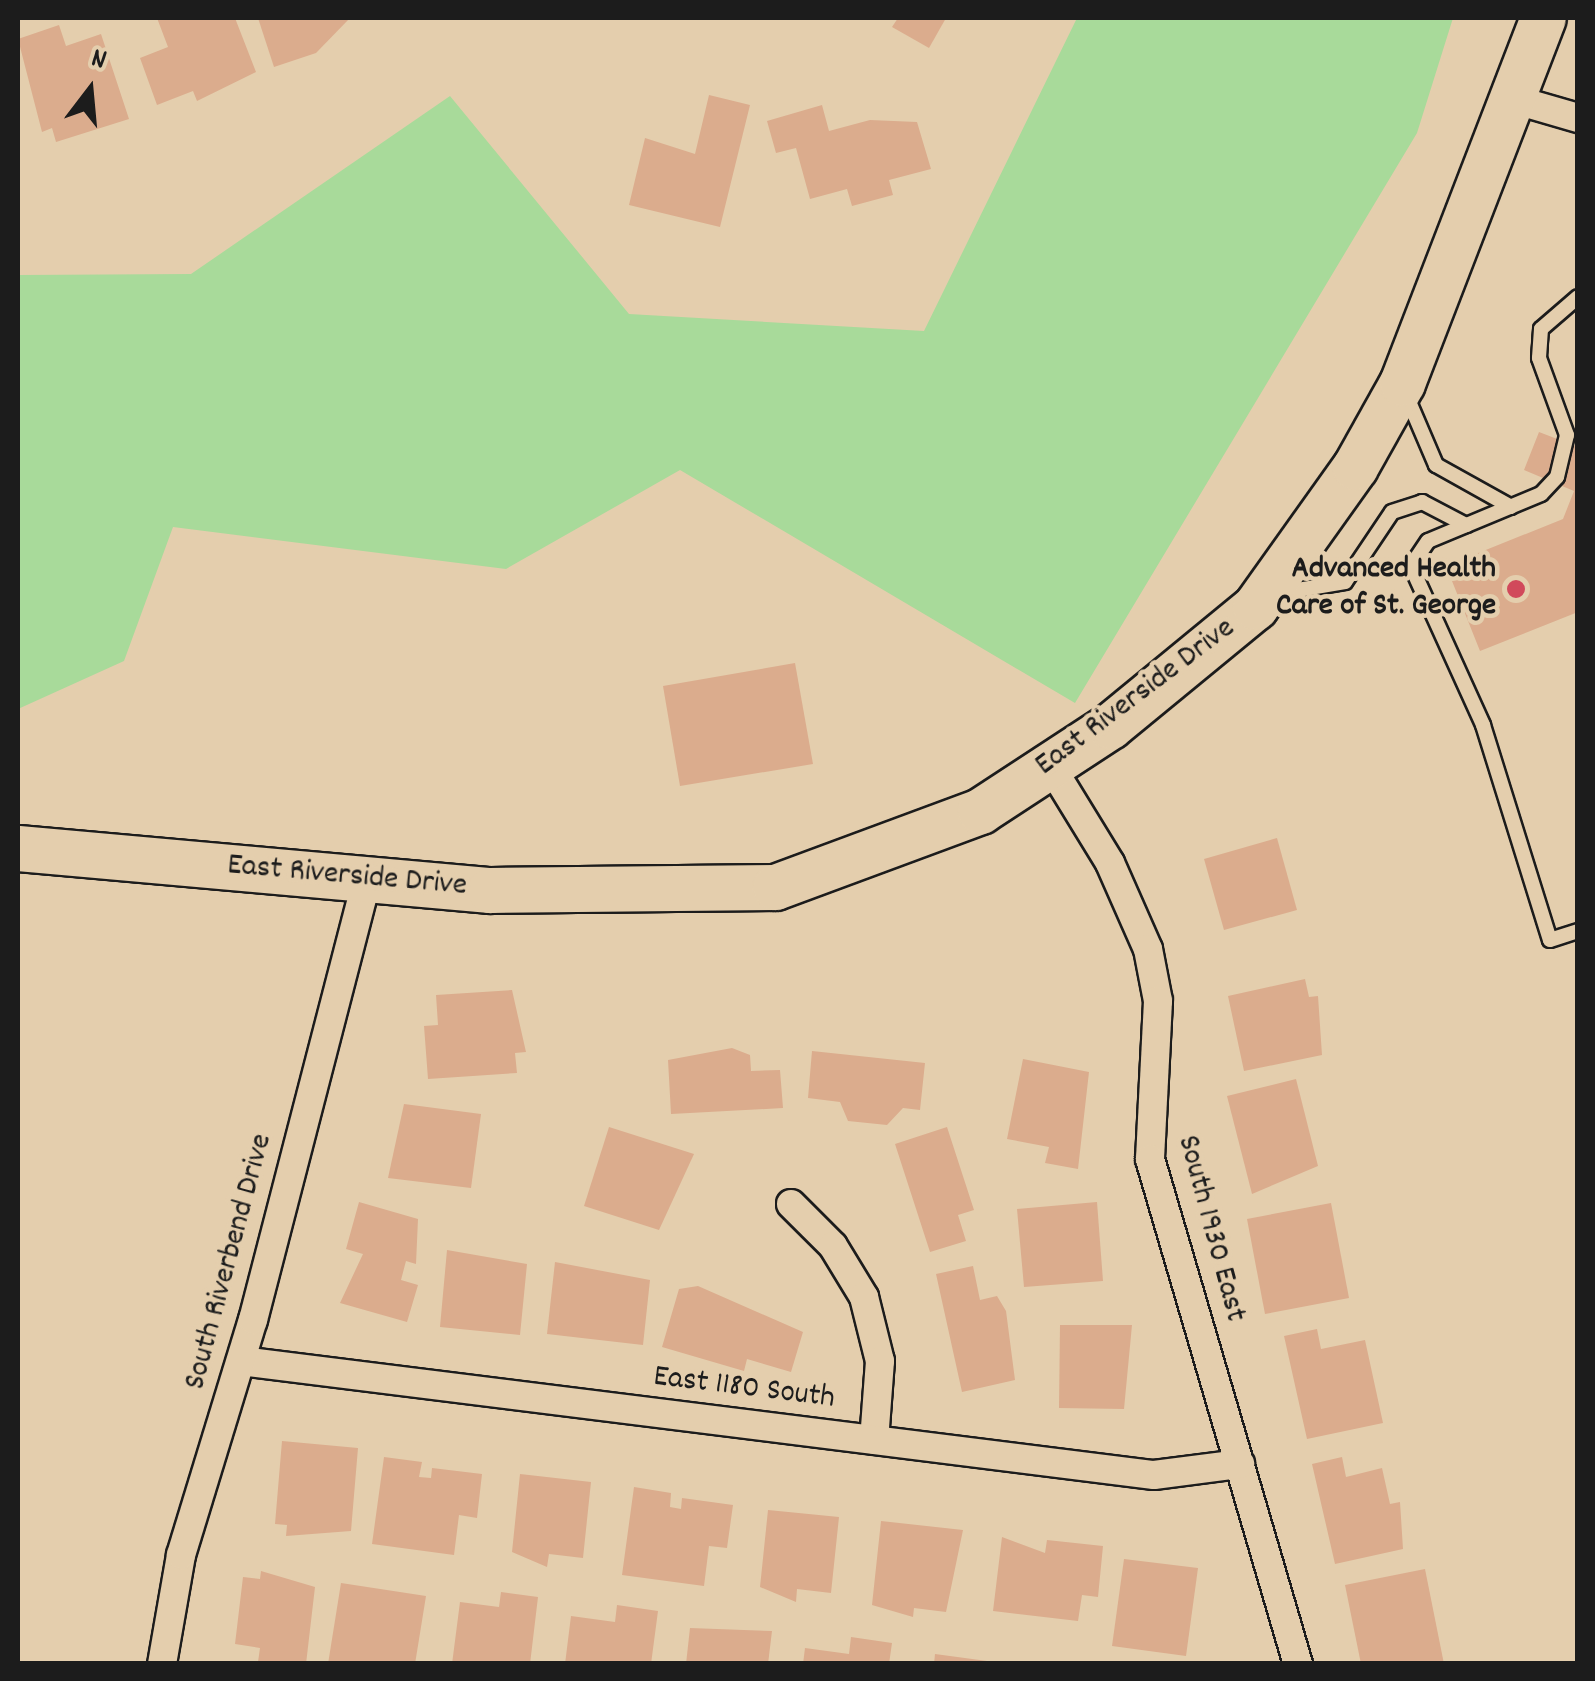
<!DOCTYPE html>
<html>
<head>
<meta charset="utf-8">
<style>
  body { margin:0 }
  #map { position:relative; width:1595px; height:1681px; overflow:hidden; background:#e4cead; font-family:Dekko,sans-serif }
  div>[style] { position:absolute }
  .green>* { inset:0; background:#a8da9a }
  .building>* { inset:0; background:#dbac8d }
  .roads { filter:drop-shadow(2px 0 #1c1c1c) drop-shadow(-2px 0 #1c1c1c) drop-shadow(0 2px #1c1c1c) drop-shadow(0 -2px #1c1c1c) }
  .service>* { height:14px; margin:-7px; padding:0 7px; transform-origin:7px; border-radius:7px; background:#e4cead }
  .minor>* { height:28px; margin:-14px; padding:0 14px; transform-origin:14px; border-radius:14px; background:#e4cead }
  .primary>* { height:45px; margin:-22.5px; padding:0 22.5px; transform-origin:22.5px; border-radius:22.5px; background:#e4cead }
  .dots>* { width:28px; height:28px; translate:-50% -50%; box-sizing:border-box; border:5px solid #e4cead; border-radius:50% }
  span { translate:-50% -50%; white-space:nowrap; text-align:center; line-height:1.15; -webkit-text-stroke:9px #e4cead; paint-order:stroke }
  .poi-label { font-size:32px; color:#1c1c1c; font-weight:700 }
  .right { translate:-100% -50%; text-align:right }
  .street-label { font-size:32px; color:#1c1c1c }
  .frame { position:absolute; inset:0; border:20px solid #1c1c1c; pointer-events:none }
  .north { position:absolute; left:40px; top:40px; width:100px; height:100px; -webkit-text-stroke:8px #e4cead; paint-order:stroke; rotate:16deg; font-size:28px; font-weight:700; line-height:40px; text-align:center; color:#1c1c1c }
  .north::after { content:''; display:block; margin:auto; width:35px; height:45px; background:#1c1c1c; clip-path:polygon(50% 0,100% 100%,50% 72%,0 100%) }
</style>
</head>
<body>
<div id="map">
  <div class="green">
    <div style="clip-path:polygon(1077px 18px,1453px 18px,1417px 133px,1075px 703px,680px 470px,506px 569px,173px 527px,124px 661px,18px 709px,18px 275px,191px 274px,450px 96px,629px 314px,924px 331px)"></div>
  </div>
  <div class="building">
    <div style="clip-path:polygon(157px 18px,235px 18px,256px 72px,197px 101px,193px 91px,157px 105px,140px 58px,168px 47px)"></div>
    <div style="clip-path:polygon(258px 18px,350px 18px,316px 53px,274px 67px)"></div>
    <div style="clip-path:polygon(898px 18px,946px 18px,929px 48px,892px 27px)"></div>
    <div style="clip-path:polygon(59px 25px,66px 46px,101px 34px,129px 119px,56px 142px,52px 128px,42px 132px,18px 39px)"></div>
    <div style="clip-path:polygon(709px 95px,750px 105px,720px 227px,629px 205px,645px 138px,695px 154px)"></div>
    <div style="clip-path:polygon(822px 105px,829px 131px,870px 120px,917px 122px,931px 169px,889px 180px,893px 195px,852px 206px,847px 189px,810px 199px,796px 148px,776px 153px,767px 121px)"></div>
    <div style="clip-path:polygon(1539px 432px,1578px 447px,1578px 612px,1480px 651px,1446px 566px,1563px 519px,1574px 491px,1524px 470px)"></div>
    <div style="clip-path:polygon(795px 663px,813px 764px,680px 786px,663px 686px)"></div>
    <div style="clip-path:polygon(1277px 838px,1297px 910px,1224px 930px,1204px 859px)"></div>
    <div style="clip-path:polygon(1305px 979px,1309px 997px,1318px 996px,1322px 1055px,1244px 1071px,1228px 996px)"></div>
    <div style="clip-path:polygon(512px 990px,526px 1052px,515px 1053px,517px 1073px,428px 1079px,424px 1026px,438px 1025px,436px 995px)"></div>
    <div style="clip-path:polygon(732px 1048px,750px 1055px,751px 1071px,780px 1070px,783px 1108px,671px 1114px,668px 1060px)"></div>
    <div style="clip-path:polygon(812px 1051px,925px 1063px,920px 1110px,903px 1108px,887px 1125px,848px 1121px,840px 1102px,808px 1098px)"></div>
    <div style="clip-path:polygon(1023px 1059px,1089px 1072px,1078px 1169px,1045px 1163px,1049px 1147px,1007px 1139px)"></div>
    <div style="clip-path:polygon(1296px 1079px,1318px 1166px,1252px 1194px,1227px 1096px)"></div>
    <div style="clip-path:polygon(404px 1104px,481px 1114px,471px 1188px,388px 1178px)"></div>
    <div style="clip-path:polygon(609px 1127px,694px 1154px,659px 1230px,584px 1206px)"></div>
    <div style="clip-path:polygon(947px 1127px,974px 1210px,958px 1215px,966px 1241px,930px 1252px,895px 1144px)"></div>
    <div style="clip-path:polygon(359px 1202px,418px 1219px,416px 1264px,406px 1261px,401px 1280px,418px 1285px,407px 1322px,340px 1303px,363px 1254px,346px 1249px)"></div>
    <div style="clip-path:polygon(1097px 1202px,1103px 1281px,1024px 1287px,1017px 1209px)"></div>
    <div style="clip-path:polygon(1331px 1203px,1349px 1298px,1265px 1314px,1247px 1219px)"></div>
    <div style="clip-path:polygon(447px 1250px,527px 1264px,520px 1335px,440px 1327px)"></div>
    <div style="clip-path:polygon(555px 1262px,650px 1280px,643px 1345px,547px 1334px)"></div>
    <div style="clip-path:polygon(973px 1266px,980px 1300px,997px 1296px,1006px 1311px,1015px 1380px,962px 1392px,936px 1274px)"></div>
    <div style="clip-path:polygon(698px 1286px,803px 1332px,791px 1372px,747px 1359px,744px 1371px,662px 1347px,679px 1289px)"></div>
    <div style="clip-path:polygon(1060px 1325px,1132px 1325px,1124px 1409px,1059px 1408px)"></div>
    <div style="clip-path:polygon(1317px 1329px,1321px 1349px,1365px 1340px,1383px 1423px,1307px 1439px,1284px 1336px)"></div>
    <div style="clip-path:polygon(282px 1441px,358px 1448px,351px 1531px,286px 1536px,287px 1525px,275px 1524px)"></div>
    <div style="clip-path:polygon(384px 1457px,422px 1462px,419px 1477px,431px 1478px,432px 1468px,482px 1474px,477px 1518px,459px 1515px,454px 1555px,372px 1544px)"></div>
    <div style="clip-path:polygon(1342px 1457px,1346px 1477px,1382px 1468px,1390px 1504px,1400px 1502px,1403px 1549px,1335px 1564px,1312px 1464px)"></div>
    <div style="clip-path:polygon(520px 1474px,591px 1482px,583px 1558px,549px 1554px,547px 1567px,512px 1552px)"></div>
    <div style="clip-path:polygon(634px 1487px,671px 1493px,670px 1507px,681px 1509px,682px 1498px,733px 1505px,727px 1548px,709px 1546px,704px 1586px,622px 1575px)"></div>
    <div style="clip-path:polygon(768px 1510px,839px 1517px,831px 1593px,797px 1589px,796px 1602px,760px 1587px)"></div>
    <div style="clip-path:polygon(881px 1521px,963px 1530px,946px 1612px,914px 1608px,913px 1617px,872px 1605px)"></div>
    <div style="clip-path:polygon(1002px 1537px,1045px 1553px,1047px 1540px,1103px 1546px,1098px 1597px,1082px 1595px,1078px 1621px,993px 1611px)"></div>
    <div style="clip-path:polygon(1124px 1559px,1198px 1568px,1186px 1656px,1112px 1646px)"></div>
    <div style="clip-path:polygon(1425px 1569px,1444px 1664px,1361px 1664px,1345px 1585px)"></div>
    <div style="clip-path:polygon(261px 1571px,315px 1587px,306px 1664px,258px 1662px,260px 1648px,235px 1644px,243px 1577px,260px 1579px)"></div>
    <div style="clip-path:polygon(341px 1583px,426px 1596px,415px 1664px,328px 1664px)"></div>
    <div style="clip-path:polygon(501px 1592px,538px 1597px,530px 1664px,452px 1664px,460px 1602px,499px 1607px)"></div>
    <div style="clip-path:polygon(617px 1605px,658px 1611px,651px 1664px,565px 1664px,571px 1616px,615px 1622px)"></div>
    <div style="clip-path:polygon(690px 1628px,772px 1631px,768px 1664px,686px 1664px)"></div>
    <div style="clip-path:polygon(851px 1637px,892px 1643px,889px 1664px,803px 1664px,805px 1648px,849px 1654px)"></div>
    <div style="clip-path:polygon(935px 1654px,987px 1661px,987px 1664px,934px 1664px)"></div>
  </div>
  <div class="roads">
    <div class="service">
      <div style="left:1578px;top:297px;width:49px;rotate:139.1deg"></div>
      <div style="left:1541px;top:329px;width:29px;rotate:94deg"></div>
      <div style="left:1539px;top:358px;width:82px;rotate:70deg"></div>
      <div style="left:1567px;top:435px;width:43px;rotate:103.4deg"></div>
      <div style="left:1557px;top:477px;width:23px;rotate:133deg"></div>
      <div style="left:1541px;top:494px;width:122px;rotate:157.4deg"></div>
      <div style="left:1428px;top:541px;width:30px;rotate:124deg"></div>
      <div style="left:1411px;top:566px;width:175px;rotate:65.6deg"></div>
      <div style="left:1483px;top:725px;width:225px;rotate:72.7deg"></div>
      <div style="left:1550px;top:940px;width:29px;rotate:-18deg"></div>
      <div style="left:1407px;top:397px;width:74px;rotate:66.9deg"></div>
      <div style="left:1436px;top:465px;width:86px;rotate:29.2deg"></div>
      <div style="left:1280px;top:593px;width:66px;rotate:-9.6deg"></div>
      <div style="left:1345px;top:582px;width:84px;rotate:-56.1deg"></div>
      <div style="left:1392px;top:512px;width:32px;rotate:-18deg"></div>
      <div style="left:1422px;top:502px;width:50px;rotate:27.6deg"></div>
    </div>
    <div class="minor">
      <div style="left:1516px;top:100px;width:65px;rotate:16.2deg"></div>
      <div style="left:1050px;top:765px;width:115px;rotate:58.5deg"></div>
      <div style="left:1110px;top:863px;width:94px;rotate:66.2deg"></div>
      <div style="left:1148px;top:949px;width:53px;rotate:79.1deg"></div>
      <div style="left:1158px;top:1001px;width:158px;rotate:92.9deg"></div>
      <div style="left:1150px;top:1159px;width:526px;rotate:73.67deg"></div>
      <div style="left:791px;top:1204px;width:59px;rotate:45deg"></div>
      <div style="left:833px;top:1246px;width:60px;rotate:58.7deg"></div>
      <div style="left:864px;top:1297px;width:66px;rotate:76deg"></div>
      <div style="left:880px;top:1361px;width:79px;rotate:94.3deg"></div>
      <div style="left:241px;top:1361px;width:920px;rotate:7.12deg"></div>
      <div style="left:1154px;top:1475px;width:87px;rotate:-7.3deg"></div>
      <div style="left:162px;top:1664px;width:111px;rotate:-80.1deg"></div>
      <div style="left:181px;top:1555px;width:246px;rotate:-73deg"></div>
      <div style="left:253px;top:1320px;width:455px;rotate:-75.5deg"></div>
    </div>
    <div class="primary">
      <div style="left:18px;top:848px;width:474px;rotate:5.1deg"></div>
      <div style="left:490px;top:890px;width:285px;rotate:-0.6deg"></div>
      <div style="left:775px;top:887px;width:219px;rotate:-20.3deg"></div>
      <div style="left:980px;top:811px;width:155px;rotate:-33.2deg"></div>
      <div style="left:1110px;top:726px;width:188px;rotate:-39.4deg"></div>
      <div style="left:1255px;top:607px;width:172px;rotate:-54.5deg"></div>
      <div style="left:1355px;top:467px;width:96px;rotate:-60.8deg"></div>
      <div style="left:1402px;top:383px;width:391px;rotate:-68.9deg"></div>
    </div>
  </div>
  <div class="dots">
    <div style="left:1516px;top:589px;background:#d1495b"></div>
  </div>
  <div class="poi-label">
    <span class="right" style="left:1496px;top:589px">Advanced Health<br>Care of St. George</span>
  </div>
  <div class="street-label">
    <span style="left:1136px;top:698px;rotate:-37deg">East Riverside Drive</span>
    <span style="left:347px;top:877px;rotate:5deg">East Riverside Drive</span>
    <span style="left:1210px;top:1229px;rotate:75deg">South 1930 East</span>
    <span style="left:230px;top:1262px;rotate:-75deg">South Riverbend Drive</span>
    <span style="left:744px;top:1389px;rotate:7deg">East 1180 South</span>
  </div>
  <div class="frame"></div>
  <div class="north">N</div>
</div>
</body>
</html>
